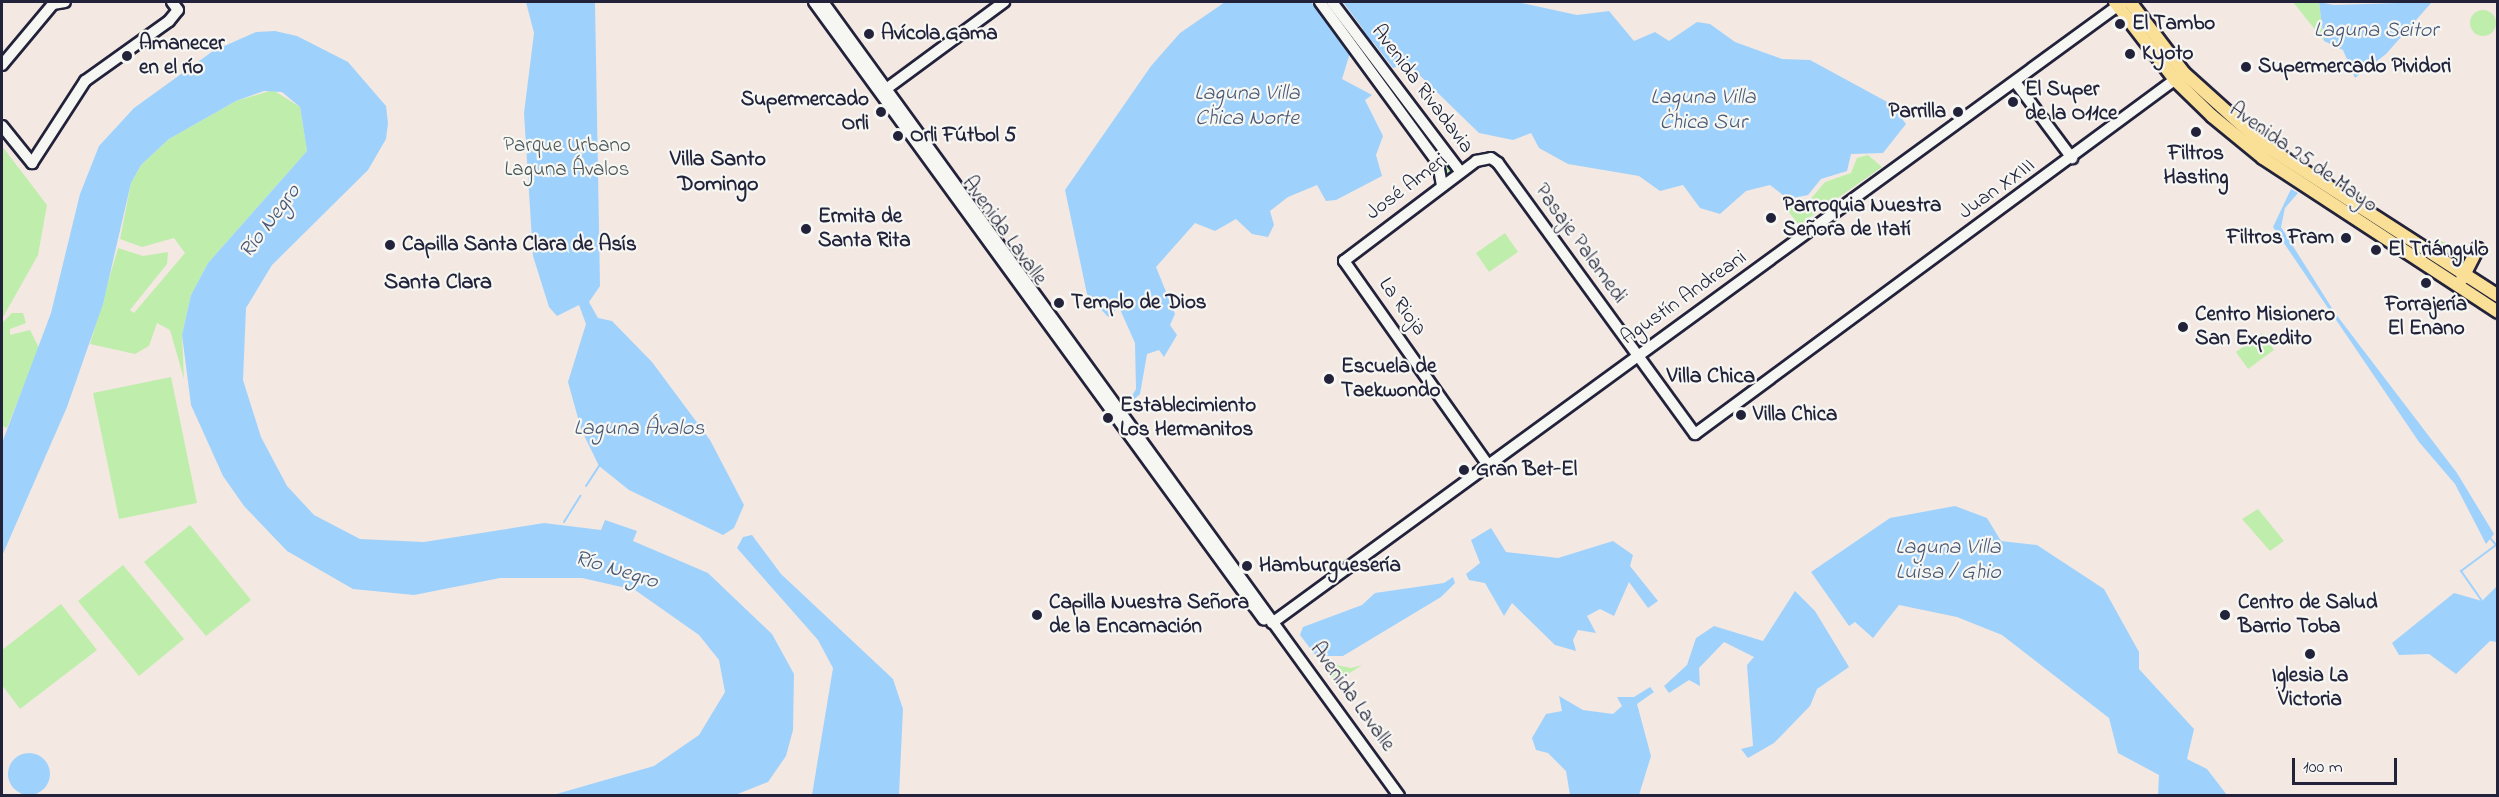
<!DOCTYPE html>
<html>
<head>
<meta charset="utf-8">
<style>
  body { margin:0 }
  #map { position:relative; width:2499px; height:797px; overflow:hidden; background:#f4e8e3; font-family:"Indie Flower",sans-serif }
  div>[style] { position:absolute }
  .green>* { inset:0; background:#bfeeac }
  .round { border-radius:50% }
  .water>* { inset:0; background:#9ed2fc }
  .stream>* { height:2px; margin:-1px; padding:0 1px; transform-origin:1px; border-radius:1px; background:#9ed2fc }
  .roads { filter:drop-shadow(2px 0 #22223b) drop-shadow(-2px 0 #22223b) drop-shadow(0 2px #22223b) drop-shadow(0 -2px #22223b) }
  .secondary>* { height:10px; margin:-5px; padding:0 5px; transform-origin:5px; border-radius:5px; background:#f6f6f2 }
  .primary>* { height:12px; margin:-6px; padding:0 6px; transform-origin:6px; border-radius:6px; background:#fadf96 }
  .dots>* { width:16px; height:16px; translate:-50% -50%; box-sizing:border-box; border:3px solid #f6f6f2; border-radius:50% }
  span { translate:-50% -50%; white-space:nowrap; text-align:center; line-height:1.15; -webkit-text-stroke:4.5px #f6f6f2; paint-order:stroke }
  .poi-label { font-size:21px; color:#22223b; font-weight:700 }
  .left { translate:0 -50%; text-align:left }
  .right { translate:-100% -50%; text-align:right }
  .street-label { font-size:21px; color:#22223b }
  .park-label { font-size:21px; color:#495557 }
  .water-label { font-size:22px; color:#475775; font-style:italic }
  .neighbourhood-label { font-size:22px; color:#22223b; font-weight:700 }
  .frame { position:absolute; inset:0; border:3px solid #22223b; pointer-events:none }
  .scale { position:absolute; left:2292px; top:758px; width:105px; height:27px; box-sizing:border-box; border:3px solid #22223b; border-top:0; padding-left:8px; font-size:18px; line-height:21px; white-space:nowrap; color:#22223b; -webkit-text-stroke:4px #f6f6f2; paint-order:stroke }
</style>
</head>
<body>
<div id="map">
  <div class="green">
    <div style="clip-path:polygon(1323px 2px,1329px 2px,1453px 174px,1448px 176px)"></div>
    <div style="clip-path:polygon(2293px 2px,2319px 2px,2324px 41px)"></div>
    <div class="round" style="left:2470px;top:10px;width:26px;height:26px"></div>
    <div style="clip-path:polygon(273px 90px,300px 107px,307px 151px,208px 263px,191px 295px,182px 335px,184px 379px,170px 330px,157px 323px,149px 346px,135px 354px,90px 344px,118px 248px,143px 256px,168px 252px,167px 264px,130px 310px,134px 313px,185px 253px,174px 238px,142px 247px,120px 239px,131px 183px,141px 165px,169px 139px,236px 101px)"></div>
    <div style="clip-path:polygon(2px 146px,47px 205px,38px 255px,2px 319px)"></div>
    <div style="clip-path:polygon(1868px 155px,1882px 167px,1799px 225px,1784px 206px,1809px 201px,1825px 182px,1851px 173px,1857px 158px)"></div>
    <div style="clip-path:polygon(1505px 233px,1518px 252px,1489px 272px,1476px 253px)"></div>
    <div style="clip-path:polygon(2441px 241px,2466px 250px,2469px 255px,2457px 261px,2440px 249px)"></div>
    <div style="clip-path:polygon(12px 313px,23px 313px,26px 323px,10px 329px,10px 335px,30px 330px,39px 348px,7px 428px,2px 426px,2px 323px)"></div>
    <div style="clip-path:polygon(2262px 333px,2274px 350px,2248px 369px,2236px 352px)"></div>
    <div style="clip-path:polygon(171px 377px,197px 503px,119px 519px,93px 393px)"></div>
    <div style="clip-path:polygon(2258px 509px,2284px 541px,2270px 551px,2242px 519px)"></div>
    <div style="clip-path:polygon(190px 525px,251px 600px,206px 636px,144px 562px)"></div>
    <div style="clip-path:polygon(123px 565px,184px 639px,139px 676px,78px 601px)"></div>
    <div style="clip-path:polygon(61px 604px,97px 650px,20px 709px,2px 685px,2px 650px)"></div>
    <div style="clip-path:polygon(1337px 665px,1351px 668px,1362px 665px,1336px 682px,1323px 669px)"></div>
  </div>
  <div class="water">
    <div style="clip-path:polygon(526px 2px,595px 2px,600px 286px,589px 302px,598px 318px,612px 321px,652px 362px,710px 440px,744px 505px,734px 528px,723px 535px,629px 490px,599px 466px,581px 429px,568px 382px,586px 324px,579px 305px,557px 316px,549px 307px,533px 256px,524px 113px,534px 33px)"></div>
    <div style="clip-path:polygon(1225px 2px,1311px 2px,1342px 38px,1363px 29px,1343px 2px,1517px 2px,1577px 15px,1609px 11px,1634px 41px,1655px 32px,1669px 41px,1697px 22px,1710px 24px,1735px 42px,1782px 59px,1810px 60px,1891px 104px,1906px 124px,1883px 153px,1851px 154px,1847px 171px,1821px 179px,1808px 195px,1788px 199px,1770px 185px,1746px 191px,1720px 214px,1700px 208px,1683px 185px,1660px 191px,1639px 176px,1568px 164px,1539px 148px,1531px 133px,1513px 140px,1479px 133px,1407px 63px,1393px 68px,1373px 42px,1351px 50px,1342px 79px,1372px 95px,1365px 100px,1383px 136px,1376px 155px,1382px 176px,1336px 200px,1326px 201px,1317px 185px,1288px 197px,1270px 211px,1274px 225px,1268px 237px,1252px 234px,1236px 219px,1215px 231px,1195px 223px,1156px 267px,1175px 314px,1170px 325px,1177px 335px,1164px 357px,1159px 350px,1147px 354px,1140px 394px,1125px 408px,1136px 389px,1135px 343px,1119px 307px,1108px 317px,1087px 294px,1065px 190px,1151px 66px,1180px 33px)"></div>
    <div style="clip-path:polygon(2319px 2px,2334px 5px,2432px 2px,2386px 54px,2355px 78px,2343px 50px,2324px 41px)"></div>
    <div style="clip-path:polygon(275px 31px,297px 36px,348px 62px,386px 106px,388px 123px,386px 139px,368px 170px,272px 265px,246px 308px,243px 380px,261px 437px,287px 486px,314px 515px,360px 539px,424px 542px,544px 523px,601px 530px,605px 520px,637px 531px,633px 541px,708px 573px,772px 634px,794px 674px,793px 730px,786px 756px,768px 782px,735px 795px,553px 795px,654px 766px,699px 735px,725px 692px,719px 660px,699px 635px,635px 590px,582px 578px,500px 578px,414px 595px,353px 589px,287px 551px,244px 506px,223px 476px,191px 405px,182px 335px,191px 295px,208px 263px,307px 151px,300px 107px,282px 92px,264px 91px,236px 101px,169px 139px,141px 165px,131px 183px,103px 304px,67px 407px,2px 556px,2px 443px,51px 313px,80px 194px,99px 146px,134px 108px,213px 51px,256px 32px)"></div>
    <div style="clip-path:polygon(2291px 189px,2298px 193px,2285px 208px,2281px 227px,2335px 313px,2457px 473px,2494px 534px,2486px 544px,2455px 484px,2419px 442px,2273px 227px)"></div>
    <div style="clip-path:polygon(1955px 506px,1987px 518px,2001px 541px,2037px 545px,2104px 589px,2139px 652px,2139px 669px,2194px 729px,2187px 759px,2207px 769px,2227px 795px,2158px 795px,2159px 775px,2118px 753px,2109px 718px,2002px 635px,1957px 617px,1899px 605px,1873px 638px,1855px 622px,1849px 626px,1811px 572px,1890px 518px)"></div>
    <div style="clip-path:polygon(1491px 528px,1506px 552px,1558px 558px,1613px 541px,1633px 555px,1630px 566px,1658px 601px,1648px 608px,1629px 582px,1614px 616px,1600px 609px,1587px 616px,1596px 633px,1578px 630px,1573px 640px,1576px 651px,1555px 645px,1512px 603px,1504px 616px,1485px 583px,1469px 580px,1466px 574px,1480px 563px,1471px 540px)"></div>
    <div style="clip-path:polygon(752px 535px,781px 574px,893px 679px,903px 709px,899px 795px,812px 795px,833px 668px,818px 640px,737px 548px,743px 537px)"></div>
    <div style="clip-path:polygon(1453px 577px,1455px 583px,1441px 597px,1343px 656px,1316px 656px,1300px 635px,1303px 627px,1362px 605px,1375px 593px,1444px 583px)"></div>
    <div style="clip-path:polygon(2497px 586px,2497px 642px,2490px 641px,2456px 674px,2429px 654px,2399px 655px,2392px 643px,2454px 593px,2482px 601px)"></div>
    <div style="clip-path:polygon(1795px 591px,1815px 611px,1849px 667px,1817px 689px,1810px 706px,1774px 743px,1748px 758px,1741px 749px,1753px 746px,1747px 665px,1754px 657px,1724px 642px,1699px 668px,1700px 686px,1689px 680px,1669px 693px,1664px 686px,1687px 665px,1696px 638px,1714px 626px,1763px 641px)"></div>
    <div style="clip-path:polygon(1650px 687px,1654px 692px,1637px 704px,1651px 756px,1639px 795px,1570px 795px,1566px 771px,1548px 753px,1536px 750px,1532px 738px,1546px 714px,1562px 711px,1559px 696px,1583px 710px,1613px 714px,1622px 706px,1617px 697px,1634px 697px)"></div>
    <div class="round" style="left:8px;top:753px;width:42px;height:42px"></div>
  </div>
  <div class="stream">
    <div style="left:586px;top:486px;width:24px;rotate:-57deg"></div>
    <div style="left:564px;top:522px;width:31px;rotate:-58deg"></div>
    <div style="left:2482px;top:601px;width:37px;rotate:-125deg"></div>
    <div style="left:2461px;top:571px;width:44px;rotate:-36.6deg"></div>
    <div style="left:2496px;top:545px;width:8px;rotate:-130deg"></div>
  </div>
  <div class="roads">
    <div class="secondary">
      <div style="left:814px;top:2px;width:764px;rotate:53.94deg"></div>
      <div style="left:823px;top:2px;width:981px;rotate:54.04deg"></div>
      <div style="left:1320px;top:2px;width:200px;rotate:53.8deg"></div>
      <div style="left:1438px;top:163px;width:22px;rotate:80deg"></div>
      <div style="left:1332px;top:2px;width:212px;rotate:52.9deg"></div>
      <div style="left:2px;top:65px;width:80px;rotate:-50.1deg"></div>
      <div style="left:53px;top:4px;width:12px;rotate:-9deg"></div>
      <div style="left:2016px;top:83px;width:94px;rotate:53.3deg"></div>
      <div style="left:882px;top:92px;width:152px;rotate:-36.4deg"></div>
      <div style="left:2px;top:126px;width:48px;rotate:51deg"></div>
      <div style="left:32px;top:163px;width:98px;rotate:-57.1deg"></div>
      <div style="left:85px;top:81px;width:103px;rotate:-35.5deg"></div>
      <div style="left:169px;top:21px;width:14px;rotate:-51deg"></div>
      <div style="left:178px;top:10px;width:10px;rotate:-127deg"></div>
      <div style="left:1488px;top:465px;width:250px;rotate:-125.2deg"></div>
      <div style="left:1344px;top:261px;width:166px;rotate:-37.1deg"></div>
      <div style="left:1476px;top:161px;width:15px;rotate:-11deg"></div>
      <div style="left:1491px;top:158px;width:9px;rotate:36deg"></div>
      <div style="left:1498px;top:163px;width:335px;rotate:54deg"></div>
      <div style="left:1695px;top:434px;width:604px;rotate:-36.45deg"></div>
      <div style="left:1272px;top:623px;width:1053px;rotate:-36.12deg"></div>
    </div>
    <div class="primary">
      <div style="left:2115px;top:2px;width:98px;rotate:52.4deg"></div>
      <div style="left:2175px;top:80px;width:52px;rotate:44.2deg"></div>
      <div style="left:2212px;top:116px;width:66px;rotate:39.5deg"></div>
      <div style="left:2263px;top:158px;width:281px;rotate:33.2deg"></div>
      <div style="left:2130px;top:2px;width:89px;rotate:52.7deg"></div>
      <div style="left:2184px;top:73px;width:108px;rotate:42deg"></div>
      <div style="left:2264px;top:145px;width:278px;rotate:32.8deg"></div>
      <div style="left:2462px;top:279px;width:34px;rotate:-63deg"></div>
    </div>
  </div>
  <div class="dots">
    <div style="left:2120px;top:24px;background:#22223b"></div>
    <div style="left:869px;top:34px;background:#22223b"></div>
    <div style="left:2130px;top:54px;background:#22223b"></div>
    <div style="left:127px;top:56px;background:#22223b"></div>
    <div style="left:2246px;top:67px;background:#22223b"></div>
    <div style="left:2013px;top:102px;background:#22223b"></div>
    <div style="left:881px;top:112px;background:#22223b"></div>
    <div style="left:1958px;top:112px;background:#22223b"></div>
    <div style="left:2196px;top:132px;background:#22223b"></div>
    <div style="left:898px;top:136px;background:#22223b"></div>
    <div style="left:1771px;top:218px;background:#22223b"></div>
    <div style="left:806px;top:229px;background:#22223b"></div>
    <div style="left:2346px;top:238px;background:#22223b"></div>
    <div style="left:390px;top:245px;background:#22223b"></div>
    <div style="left:2376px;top:250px;background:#22223b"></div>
    <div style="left:2426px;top:283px;background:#22223b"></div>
    <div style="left:1059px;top:303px;background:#22223b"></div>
    <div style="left:2183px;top:327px;background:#22223b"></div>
    <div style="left:1329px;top:379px;background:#22223b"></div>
    <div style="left:1741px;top:415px;background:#22223b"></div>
    <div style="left:1108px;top:418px;background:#22223b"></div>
    <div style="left:1464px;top:470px;background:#22223b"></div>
    <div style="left:1247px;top:566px;background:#22223b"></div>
    <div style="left:1037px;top:615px;background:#22223b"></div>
    <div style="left:2225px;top:615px;background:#22223b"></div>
    <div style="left:2310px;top:654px;background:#22223b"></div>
  </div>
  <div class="poi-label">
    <span class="left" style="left:2132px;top:24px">El Tambo</span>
    <span class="left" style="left:881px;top:34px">Avícola Gama</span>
    <span class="left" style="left:139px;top:56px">Amanecer<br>en el río</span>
    <span class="left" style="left:2142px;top:54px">Kyoto</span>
    <span class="left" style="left:2258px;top:67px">Supermercado Pividori</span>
    <span class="left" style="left:2025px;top:102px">El Super<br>de la O11ce</span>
    <span class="right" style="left:869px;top:112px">Supermercado<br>Orli</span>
    <span class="right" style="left:1946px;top:112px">Parrilla</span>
    <span class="left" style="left:910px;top:136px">Orli Fútbol 5</span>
    <span style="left:2196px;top:166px">Filtros<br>Hasting</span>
    <span class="left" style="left:1783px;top:218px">Parroquia Nuestra<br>Señora de Itatí</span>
    <span class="left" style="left:818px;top:229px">Ermita de<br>Santa Rita</span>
    <span class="right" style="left:2334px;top:238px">Filtros Fram</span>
    <span class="left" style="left:402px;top:245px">Capilla Santa Clara de Asís</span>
    <span class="left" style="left:2388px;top:250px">El Triángulo</span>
    <span class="left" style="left:1071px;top:303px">Templo de Dios</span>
    <span style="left:2426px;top:317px">Forrajería<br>El Enano</span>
    <span class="left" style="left:2195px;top:327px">Centro Misionero<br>San Expedito</span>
    <span class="left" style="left:1341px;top:379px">Escuela de<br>Taekwondo</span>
    <span class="left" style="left:1120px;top:418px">Establecimiento<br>Los Hermanitos</span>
    <span class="left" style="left:1753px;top:415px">Villa Chica</span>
    <span class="left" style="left:1476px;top:470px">Gran Bet-El</span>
    <span class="left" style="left:1259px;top:566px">Hamburguesería</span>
    <span class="left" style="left:1049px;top:615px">Capilla Nuestra Señora<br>de la Encarnación</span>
    <span class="left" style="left:2238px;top:615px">Centro de Salud<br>Barrio Toba</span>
    <span style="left:2310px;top:688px">Iglesia La<br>Victoria</span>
  </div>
  <div class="street-label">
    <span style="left:1422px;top:89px;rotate:53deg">Avenida Rivadavia</span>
    <span style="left:2303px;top:158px;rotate:35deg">Avenida 25 de Mayo</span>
    <span style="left:1407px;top:187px;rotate:-37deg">José Ameri</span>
    <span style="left:1997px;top:189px;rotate:-36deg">Juan XXIII</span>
    <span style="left:1004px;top:231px;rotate:54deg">Avenida Lavalle</span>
    <span style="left:1580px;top:244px;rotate:54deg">Pasaje Palamedi</span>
    <span style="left:1684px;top:298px;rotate:-35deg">Agustín Andreani</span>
    <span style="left:1402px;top:307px;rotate:54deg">La Rioja</span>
    <span style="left:1352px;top:697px;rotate:54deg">Avenida Lavalle</span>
  </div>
  <div class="park-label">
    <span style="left:567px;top:158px">Parque Urbano<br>Laguna Ávalos</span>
  </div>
  <div class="water-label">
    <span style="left:2376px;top:32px">Laguna Seitor</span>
    <span style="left:1247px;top:107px">Laguna Villa<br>Chica Norte</span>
    <span style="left:1703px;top:111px">Laguna Villa<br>Chica Sur</span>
    <span style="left:271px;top:222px;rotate:-53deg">Río Negro</span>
    <span style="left:639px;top:430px">Laguna Ávalos</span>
    <span style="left:1948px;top:561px">Laguna Villa<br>Luisa / Ghio</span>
    <span style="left:616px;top:571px;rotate:17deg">Río Negro</span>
  </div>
  <div class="neighbourhood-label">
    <span style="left:718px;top:173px">Villa Santo<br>Domingo</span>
    <span style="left:438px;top:284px">Santa Clara</span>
    <span style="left:1711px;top:378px">Villa Chica</span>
  </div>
  <div class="frame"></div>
  <div class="scale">100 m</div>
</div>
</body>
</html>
